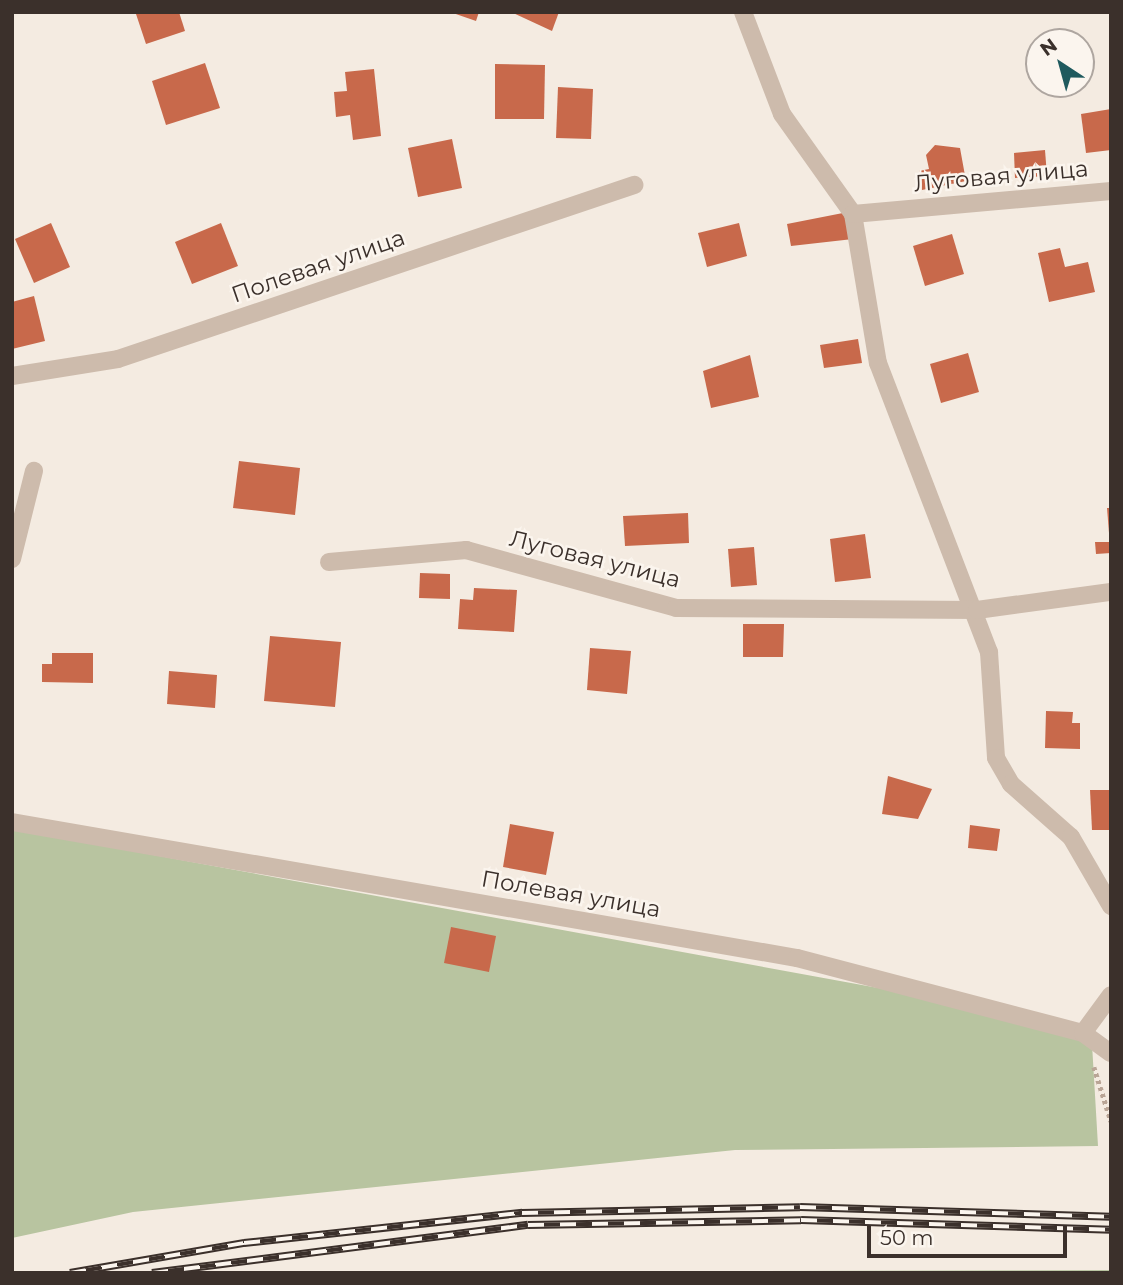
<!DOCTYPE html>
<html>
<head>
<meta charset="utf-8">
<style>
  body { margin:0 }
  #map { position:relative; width:1123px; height:1285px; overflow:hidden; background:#f4ebe1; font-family:Montserrat,sans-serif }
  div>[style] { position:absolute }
  .green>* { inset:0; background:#b8c4a0 }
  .building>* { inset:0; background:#c8694b }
  .path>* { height:4.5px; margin-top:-2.25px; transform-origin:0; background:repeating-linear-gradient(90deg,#b9a596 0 3.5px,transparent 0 7px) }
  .minor>* { height:18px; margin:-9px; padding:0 9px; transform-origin:9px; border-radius:9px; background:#cdbbac }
  .rail>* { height:8px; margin-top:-4px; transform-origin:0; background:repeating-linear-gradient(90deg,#fbf5ee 0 16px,#3b302b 0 32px); box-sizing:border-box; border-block:2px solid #3b302b }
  span { translate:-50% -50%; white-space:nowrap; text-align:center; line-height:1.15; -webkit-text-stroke:5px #fbf5ee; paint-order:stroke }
  .street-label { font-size:23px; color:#3b302b }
  .frame { position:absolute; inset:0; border:14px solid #3b302b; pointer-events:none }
  .north { position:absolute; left:1025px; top:28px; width:70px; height:70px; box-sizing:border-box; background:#fbf5ee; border:2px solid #aea6a0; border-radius:50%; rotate:324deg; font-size:19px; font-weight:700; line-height:28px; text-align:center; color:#3b302b }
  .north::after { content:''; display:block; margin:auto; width:24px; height:32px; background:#1f5a5e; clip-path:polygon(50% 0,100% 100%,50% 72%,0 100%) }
  .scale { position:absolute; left:867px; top:1226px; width:200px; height:32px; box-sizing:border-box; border:4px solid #3b302b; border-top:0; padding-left:9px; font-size:21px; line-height:24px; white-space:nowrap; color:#3b302b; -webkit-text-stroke:5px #fbf5ee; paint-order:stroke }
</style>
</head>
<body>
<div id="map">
  <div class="green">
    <div style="clip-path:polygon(12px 829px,1091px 1027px,1098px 1146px,735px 1150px,133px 1212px,12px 1238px)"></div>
    <div style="clip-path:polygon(1111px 1270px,1111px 1273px,701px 1273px,726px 1271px)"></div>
  </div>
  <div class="building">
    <div style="clip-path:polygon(179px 12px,185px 31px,146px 44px,136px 14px)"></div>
    <div style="clip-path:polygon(450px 12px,479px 12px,476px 21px)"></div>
    <div style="clip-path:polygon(511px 12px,559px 12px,552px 31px)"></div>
    <div style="clip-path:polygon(205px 63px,220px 108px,166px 125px,152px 81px)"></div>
    <div style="clip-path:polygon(495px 64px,545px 65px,544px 119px,495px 119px)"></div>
    <div style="clip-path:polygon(374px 69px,381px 136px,353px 140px,350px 115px,336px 117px,334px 92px,347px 91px,345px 72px)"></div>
    <div style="clip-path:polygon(558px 87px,593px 89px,591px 139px,556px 138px)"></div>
    <div style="clip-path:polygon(1111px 109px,1111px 150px,1086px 153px,1081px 114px)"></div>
    <div style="clip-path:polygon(452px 139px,462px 188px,418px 197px,408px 148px)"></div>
    <div style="clip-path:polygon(935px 145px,960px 148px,966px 181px,922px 190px,919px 171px,929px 169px,926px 155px)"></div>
    <div style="clip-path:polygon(1045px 150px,1047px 176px,1015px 178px,1014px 153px)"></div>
    <div style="clip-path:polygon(848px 212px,853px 239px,791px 246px,787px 224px)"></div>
    <div style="clip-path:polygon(51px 223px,70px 267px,34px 283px,15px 239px)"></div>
    <div style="clip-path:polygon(221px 223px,238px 266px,192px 284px,175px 242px)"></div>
    <div style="clip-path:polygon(739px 223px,747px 256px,707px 267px,698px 233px)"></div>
    <div style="clip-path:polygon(952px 234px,964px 274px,925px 286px,913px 246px)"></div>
    <div style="clip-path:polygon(1060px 248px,1065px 267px,1088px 262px,1095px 292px,1049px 302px,1038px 253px)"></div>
    <div style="clip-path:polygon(34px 296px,45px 341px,12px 349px,12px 302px)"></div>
    <div style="clip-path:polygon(858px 339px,862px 363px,824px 368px,820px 345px)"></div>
    <div style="clip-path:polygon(968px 353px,979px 392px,941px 403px,930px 364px)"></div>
    <div style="clip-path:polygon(750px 355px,759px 397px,711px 408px,703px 371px)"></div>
    <div style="clip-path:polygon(239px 461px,300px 468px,295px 515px,233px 508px)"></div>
    <div style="clip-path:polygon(1107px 508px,1111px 508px,1111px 533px,1109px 533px)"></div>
    <div style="clip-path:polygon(688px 513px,689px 543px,625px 546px,623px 516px)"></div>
    <div style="clip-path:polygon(865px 534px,871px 578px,835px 582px,830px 539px)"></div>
    <div style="clip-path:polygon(1095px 542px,1111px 542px,1111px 553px,1096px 554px)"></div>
    <div style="clip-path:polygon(754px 547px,757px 585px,731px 587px,728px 549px)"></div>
    <div style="clip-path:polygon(420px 573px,450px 574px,450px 599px,419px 598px)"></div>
    <div style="clip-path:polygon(474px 588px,517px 590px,514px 632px,458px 629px,460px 599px,473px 600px)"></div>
    <div style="clip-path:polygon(743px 624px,784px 624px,783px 657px,743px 657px)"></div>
    <div style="clip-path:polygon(270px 636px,341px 642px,335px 707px,264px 701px)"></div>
    <div style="clip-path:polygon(590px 648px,631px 651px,627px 694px,587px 690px)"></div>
    <div style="clip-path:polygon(52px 653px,93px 653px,93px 683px,42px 682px,42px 664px,52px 664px)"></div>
    <div style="clip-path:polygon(169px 671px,217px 675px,215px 708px,167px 704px)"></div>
    <div style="clip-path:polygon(1046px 711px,1073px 712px,1072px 723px,1080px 723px,1080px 749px,1045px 748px)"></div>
    <div style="clip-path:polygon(888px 776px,932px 789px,918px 819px,882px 814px)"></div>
    <div style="clip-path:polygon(1090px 790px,1111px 790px,1111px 830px,1092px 830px)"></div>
    <div style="clip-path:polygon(510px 824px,554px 832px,546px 875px,503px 867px)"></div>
    <div style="clip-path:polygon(970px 825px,1000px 829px,997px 851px,968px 848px)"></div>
    <div style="clip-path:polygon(451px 927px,496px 936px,489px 972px,444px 963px)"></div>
  </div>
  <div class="path">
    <div style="left:1094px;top:1067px;width:57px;rotate:72.5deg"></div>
    <div style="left:648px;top:1273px;width:187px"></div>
  </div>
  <div class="minor">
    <div style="left:743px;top:12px;width:109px;rotate:69.1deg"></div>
    <div style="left:782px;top:114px;width:123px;rotate:54.6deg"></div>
    <div style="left:853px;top:214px;width:151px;rotate:80.5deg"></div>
    <div style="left:878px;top:363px;width:310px;rotate:69deg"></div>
    <div style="left:989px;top:652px;width:106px;rotate:86.2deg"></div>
    <div style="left:996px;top:758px;width:30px;rotate:60deg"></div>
    <div style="left:1011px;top:784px;width:80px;rotate:41.5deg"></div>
    <div style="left:1071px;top:837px;width:80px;rotate:59.9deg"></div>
    <div style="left:853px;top:214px;width:259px;rotate:-5.1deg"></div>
    <div style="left:12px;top:376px;width:107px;rotate:-9.1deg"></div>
    <div style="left:118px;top:359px;width:545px;rotate:-18.63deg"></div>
    <div style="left:12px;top:559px;width:91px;rotate:-76deg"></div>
    <div style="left:329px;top:562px;width:138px;rotate:-5deg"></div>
    <div style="left:466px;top:550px;width:218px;rotate:15.4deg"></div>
    <div style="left:676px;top:608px;width:301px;rotate:0.4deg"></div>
    <div style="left:977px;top:610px;width:135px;rotate:-7.7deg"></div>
    <div style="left:12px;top:822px;width:797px;rotate:9.83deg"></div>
    <div style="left:797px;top:958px;width:296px;rotate:14.7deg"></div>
    <div style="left:1083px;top:1033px;width:34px;rotate:36deg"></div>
    <div style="left:1083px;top:1033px;width:47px;rotate:-53.6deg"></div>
  </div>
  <div class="rail">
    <div style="left:70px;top:1273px;width:177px;rotate:-9.8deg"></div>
    <div style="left:244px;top:1243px;width:280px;rotate:-6.2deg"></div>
    <div style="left:522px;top:1213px;width:278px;rotate:-1.2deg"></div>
    <div style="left:800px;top:1207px;width:311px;rotate:1.8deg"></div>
    <div style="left:152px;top:1273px;width:379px;rotate:-7.3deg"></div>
    <div style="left:528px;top:1225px;width:273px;rotate:-1deg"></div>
    <div style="left:801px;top:1220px;width:310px;rotate:1.8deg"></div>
  </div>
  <div class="street-label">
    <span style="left:1001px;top:176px;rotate:-5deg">Луговая улица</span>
    <span style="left:318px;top:266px;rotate:-19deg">Полевая улица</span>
    <span style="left:595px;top:559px;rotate:14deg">Луговая улица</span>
    <span style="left:571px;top:894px;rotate:10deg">Полевая улица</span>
  </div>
  <div class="frame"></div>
  <div class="north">N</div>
  <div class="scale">50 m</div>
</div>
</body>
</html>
